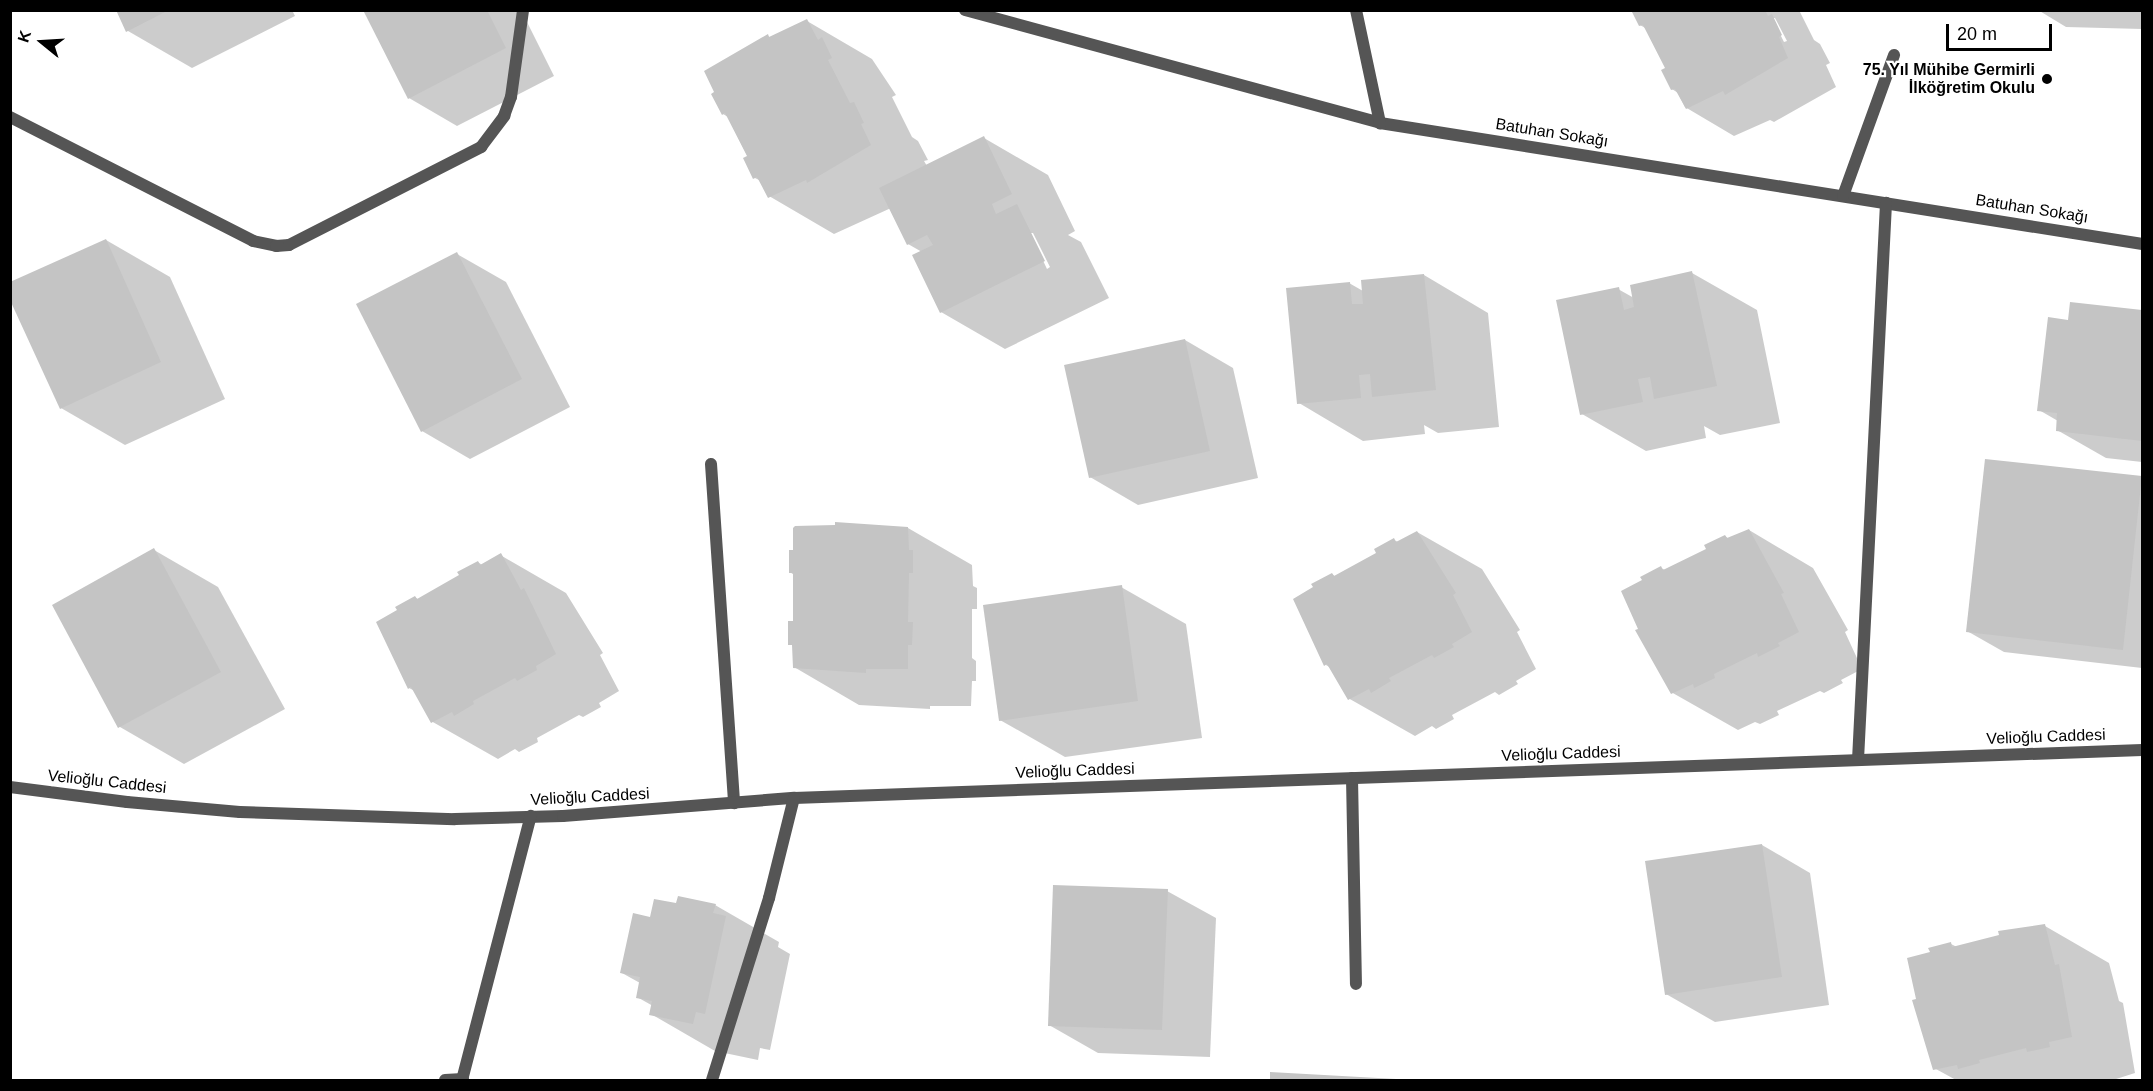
<!DOCTYPE html>
<html>
<head>
<meta charset="utf-8">
<style>
  body { margin:0 }
  #map { position:relative; width:2153px; height:1091px; overflow:hidden; background:#fff; font-family:Helvetica,sans-serif }
  div>[style] { position:absolute }
  .shadow>* { inset:0; background:#0003 }
  .building>* { inset:0; background:#c4c4c4 }
  .minor>* { height:12px; margin:-6px; padding:0 6px; transform-origin:6px; border-radius:6px; background:#555 }
  .dots>* { width:16px; height:16px; translate:-50% -50%; box-sizing:border-box; border:3px solid #fff; border-radius:50% }
  span { translate:-50% -50%; white-space:nowrap; text-align:center; line-height:1.15; -webkit-text-stroke:4.5px #fff; paint-order:stroke }
  .poi-label { font-size:16px; color:#000; font-weight:700 }
  .right { translate:-100% -50%; text-align:right }
  .street-label { font-size:16px; color:#000 }
  .frame { position:absolute; inset:0; border:12px solid #000; pointer-events:none }
  .north { position:absolute; left:12px; top:12px; width:60px; height:60px; -webkit-text-stroke:4px #fff; paint-order:stroke; rotate:288deg; font-size:16px; font-weight:700; line-height:24px; text-align:center; color:#000 }
  .north::after { content:''; display:block; margin:auto; width:21px; height:27px; background:#000; clip-path:polygon(50% 0,100% 100%,50% 72%,0 100%) }
  .scale { position:absolute; left:1946px; top:24px; width:106px; height:27px; box-sizing:border-box; border:3px solid #000; border-top:0; padding-left:8px; font-size:18px; line-height:21px; white-space:nowrap; color:#000; -webkit-text-stroke:4px #fff; paint-order:stroke }
</style>
</head>
<body>
<div id="map">
  <div class="shadow">
    <div style="clip-path:polygon(118px 10px,292px 10px,295px 16px,192px 68px,128px 31px)"></div>
    <div style="clip-path:polygon(365px 10px,521px 10px,554px 76px,457px 126px,409px 98px)"></div>
    <div style="clip-path:polygon(evenodd,1633px 10px,1799px 10px,1814px 40px,1820px 44px,1830px 63px,1826px 65px,1836px 87px,1774px 122px,1770px 120px,1734px 136px,1685px 107px,1678px 93px,1672px 89px,1667px 69px,1647px 29px,1640px 25px,1633px 10px,1772px 18px,1775px 18px,1787px 41px,1784px 42px,1772px 18px)"></div>
    <div style="clip-path:polygon(2038px 10px,2142px 10px,2142px 29px,2066px 27px)"></div>
    <div style="clip-path:polygon(evenodd,807px 21px,872px 59px,896px 95px,892px 97px,912px 137px,918px 141px,928px 160px,924px 161px,927px 166px,984px 138px,1048px 175px,1075px 231px,1068px 235px,1081px 242px,1109px 298px,1005px 349px,941px 312px,922px 252px,908px 244px,891px 208px,834px 234px,769px 196px,761px 181px,755px 178px,748px 157px,728px 117px,723px 114px,768px 36px,771px 38px,807px 21px,1030px 233px,1033px 233px,1050px 267px,1047px 269px,1030px 233px)"></div>
    <div style="clip-path:polygon(106px 240px,170px 277px,225px 399px,125px 445px,61px 408px)"></div>
    <div style="clip-path:polygon(457px 254px,506px 282px,570px 407px,470px 459px,422px 431px)"></div>
    <div style="clip-path:polygon(1692px 273px,1757px 310px,1780px 423px,1720px 435px,1704px 426px,1706px 438px,1646px 451px,1582px 414px,1618px 289px,1634px 298px)"></div>
    <div style="clip-path:polygon(1424px 275px,1488px 313px,1499px 427px,1438px 433px,1424px 425px,1425px 434px,1363px 441px,1299px 403px,1349px 283px,1363px 291px)"></div>
    <div style="clip-path:polygon(2072px 303px,2142px 311px,2142px 462px,2106px 458px,2057px 430px,2058px 421px,2039px 410px,2070px 322px)"></div>
    <div style="clip-path:polygon(1185px 340px,1233px 368px,1258px 478px,1138px 505px,1090px 477px)"></div>
    <div style="clip-path:polygon(1987px 460px,2142px 478px,2142px 668px,2004px 652px,1967px 631px)"></div>
    <div style="clip-path:polygon(908px 528px,972px 565px,973px 586px,977px 588px,977px 609px,972px 609px,972px 658px,976px 661px,976px 681px,972px 681px,971px 706px,930px 706px,930px 709px,859px 705px,794px 667px,794px 575px,790px 572px)"></div>
    <div style="clip-path:polygon(1749px 530px,1813px 568px,1848px 630px,1845px 632px,1862px 669px,1841px 680px,1843px 683px,1824px 693px,1820px 691px,1777px 711px,1779px 715px,1760px 724px,1755px 722px,1738px 730px,1671px 692px,1640px 629px,1644px 581px,1661px 568px,1665px 570px,1708px 550px,1725px 536px,1729px 539px)"></div>
    <div style="clip-path:polygon(1417px 532px,1482px 569px,1520px 630px,1517px 632px,1536px 669px,1516px 681px,1518px 684px,1499px 695px,1495px 692px,1452px 715px,1454px 719px,1436px 729px,1432px 726px,1415px 736px,1348px 698px,1331px 668px,1326px 665px,1332px 574px,1336px 577px,1378px 554px,1394px 540px,1398px 542px)"></div>
    <div style="clip-path:polygon(154px 550px,218px 587px,285px 709px,184px 764px,120px 727px,54px 605px)"></div>
    <div style="clip-path:polygon(502px 556px,566px 593px,603px 653px,600px 655px,619px 691px,599px 703px,601px 707px,583px 717px,579px 715px,537px 738px,538px 742px,519px 752px,515px 749px,498px 759px,431px 721px,415px 691px,409px 688px,399px 611px,415px 597px,419px 600px,461px 576px,478px 562px,482px 565px)"></div>
    <div style="clip-path:polygon(1121px 587px,1186px 624px,1202px 738px,1065px 757px,1000px 720px)"></div>
    <div style="clip-path:polygon(1762px 845px,1810px 873px,1829px 1005px,1715px 1022px,1666px 994px)"></div>
    <div style="clip-path:polygon(1167px 891px,1216px 918px,1210px 1057px,1098px 1053px,1049px 1025px)"></div>
    <div style="clip-path:polygon(677px 905px,715px 905px,779px 942px,778px 947px,790px 954px,770px 1050px,760px 1048px,758px 1060px,715px 1051px,651px 1014px,653px 1006px,637px 997px,640px 983px,622px 973px,651px 919px)"></div>
    <div style="clip-path:polygon(2045px 926px,2109px 963px,2119px 1001px,2123px 1003px,2135px 1073px,2113px 1080px,1956px 1080px,1934px 1068px,1918px 1000px,1932px 953px,1951px 944px,1957px 947px)"></div>
    <div style="clip-path:polygon(1272px 1074px,1402px 1080px,1271px 1080px)"></div>
  </div>
  <div class="building">
    <div style="clip-path:polygon(116px 10px,169px 10px,126px 32px)"></div>
    <div style="clip-path:polygon(363px 10px,487px 10px,506px 48px,408px 99px)"></div>
    <div style="clip-path:polygon(1631px 10px,1765px 10px,1768px 16px,1772px 14px,1782px 35px,1779px 37px,1788px 58px,1725px 95px,1723px 91px,1686px 109px,1675px 89px,1671px 90px,1661px 70px,1665px 68px,1643px 25px,1639px 26px)"></div>
    <div style="clip-path:polygon(807px 19px,818px 40px,822px 37px,832px 58px,828px 60px,850px 103px,854px 102px,864px 123px,861px 124px,871px 145px,807px 183px,806px 180px,768px 198px,757px 177px,753px 179px,743px 158px,747px 156px,725px 113px,722px 115px,711px 94px,714px 92px,704px 71px,768px 34px,769px 37px)"></div>
    <div style="clip-path:polygon(984px 136px,1012px 194px,992px 204px,996px 214px,1017px 204px,1045px 261px,940px 313px,912px 255px,933px 245px,927px 235px,907px 245px,879px 188px)"></div>
    <div style="clip-path:polygon(106px 239px,161px 362px,60px 409px,10px 300px,10px 282px)"></div>
    <div style="clip-path:polygon(457px 252px,522px 379px,421px 432px,356px 304px)"></div>
    <div style="clip-path:polygon(1692px 271px,1717px 386px,1654px 399px,1650px 377px,1638px 379px,1643px 402px,1580px 415px,1556px 300px,1619px 287px,1624px 310px,1634px 307px,1630px 285px)"></div>
    <div style="clip-path:polygon(1424px 274px,1436px 390px,1372px 397px,1370px 374px,1359px 375px,1361px 398px,1297px 404px,1286px 288px,1350px 282px,1352px 304px,1363px 304px,1361px 280px)"></div>
    <div style="clip-path:polygon(2070px 302px,2142px 310px,2142px 441px,2056px 431px,2057px 413px,2037px 411px,2048px 317px,2068px 320px)"></div>
    <div style="clip-path:polygon(1185px 339px,1210px 451px,1089px 478px,1064px 365px)"></div>
    <div style="clip-path:polygon(1985px 459px,2142px 476px,2123px 650px,1966px 632px)"></div>
    <div style="clip-path:polygon(835px 522px,908px 527px,909px 550px,913px 550px,913px 573px,909px 573px,908px 622px,913px 622px,912px 645px,908px 645px,908px 669px,866px 669px,866px 673px,793px 668px,792px 645px,788px 645px,788px 621px,793px 621px,793px 573px,789px 573px,789px 550px,793px 550px,793px 528px,795px 526px,835px 525px)"></div>
    <div style="clip-path:polygon(1749px 529px,1784px 593px,1781px 594px,1799px 632px,1778px 643px,1780px 646px,1758px 657px,1757px 653px,1714px 674px,1715px 678px,1694px 688px,1693px 684px,1671px 694px,1635px 630px,1638px 629px,1621px 591px,1642px 580px,1640px 577px,1661px 566px,1663px 570px,1706px 549px,1704px 545px,1725px 535px,1727px 538px)"></div>
    <div style="clip-path:polygon(1417px 531px,1456px 593px,1453px 595px,1472px 632px,1452px 644px,1454px 647px,1434px 658px,1432px 655px,1389px 678px,1391px 681px,1371px 693px,1369px 689px,1348px 700px,1327px 664px,1324px 666px,1293px 599px,1313px 587px,1311px 584px,1332px 573px,1334px 576px,1376px 553px,1374px 549px,1394px 538px,1396px 542px)"></div>
    <div style="clip-path:polygon(154px 548px,221px 672px,118px 728px,52px 605px)"></div>
    <div style="clip-path:polygon(501px 553px,521px 590px,524px 588px,556px 654px,536px 666px,537px 670px,517px 681px,515px 678px,473px 701px,474px 704px,454px 716px,452px 712px,431px 723px,411px 687px,408px 689px,376px 622px,397px 610px,395px 607px,415px 596px,417px 599px,459px 575px,457px 572px,478px 561px,480px 565px)"></div>
    <div style="clip-path:polygon(1122px 585px,1138px 701px,999px 721px,983px 605px)"></div>
    <div style="clip-path:polygon(1762px 844px,1782px 977px,1665px 995px,1645px 861px)"></div>
    <div style="clip-path:polygon(1053px 885px,1168px 889px,1162px 1030px,1048px 1026px)"></div>
    <div style="clip-path:polygon(678px 896px,716px 904px,713px 913px,726px 916px,705px 1014px,696px 1012px,693px 1024px,649px 1015px,652px 1001px,636px 998px,640px 977px,620px 973px,633px 913px,650px 917px,654px 899px,676px 903px)"></div>
    <div style="clip-path:polygon(2045px 924px,2055px 965px,2059px 964px,2072px 1037px,2049px 1042px,2050px 1047px,2027px 1052px,2026px 1048px,1979px 1060px,1980px 1063px,1958px 1069px,1957px 1065px,1933px 1070px,1912px 1000px,1916px 999px,1907px 958px,1930px 952px,1928px 948px,1951px 942px,1952px 947px,1999px 935px,1998px 931px)"></div>
    <div style="clip-path:polygon(1270px 1072px,1396px 1079px,1396px 1080px,1270px 1080px)"></div>
  </div>
  <div class="minor">
    <div style="left:965px;top:10px;width:430px;rotate:15.2deg"></div>
    <div style="left:1380px;top:123px;width:772px;rotate:9.02deg"></div>
    <div style="left:1356px;top:10px;width:116px;rotate:78deg"></div>
    <div style="left:10px;top:117px;width:273px;rotate:27deg"></div>
    <div style="left:253px;top:241px;width:24px;rotate:12deg"></div>
    <div style="left:276px;top:246px;width:13px;rotate:-4deg"></div>
    <div style="left:289px;top:245px;width:216px;rotate:-27deg"></div>
    <div style="left:481px;top:147px;width:39px;rotate:-53deg"></div>
    <div style="left:504px;top:116px;width:20px;rotate:-70deg"></div>
    <div style="left:511px;top:97px;width:88px;rotate:-82.1deg"></div>
    <div style="left:1843px;top:196px;width:150px;rotate:-70.1deg"></div>
    <div style="left:711px;top:464px;width:340px;rotate:86.1deg"></div>
    <div style="left:1858px;top:760px;width:558px;rotate:-87.12deg"></div>
    <div style="left:1352px;top:778px;width:206px;rotate:88.9deg"></div>
    <div style="left:10px;top:787px;width:118px;rotate:7.3deg"></div>
    <div style="left:127px;top:802px;width:113px;rotate:5.1deg"></div>
    <div style="left:240px;top:812px;width:215px;rotate:1.9deg"></div>
    <div style="left:455px;top:819px;width:108px;rotate:-1.6deg"></div>
    <div style="left:563px;top:816px;width:232px;rotate:-4.5deg"></div>
    <div style="left:794px;top:798px;width:1349px;rotate:-2.04deg"></div>
    <div style="left:445px;top:1080px;width:18px;rotate:-3deg"></div>
    <div style="left:462px;top:1080px;width:273px;rotate:-75.4deg"></div>
    <div style="left:712px;top:1080px;width:191px;rotate:-72.6deg"></div>
    <div style="left:769px;top:898px;width:103px;rotate:-76deg"></div>
  </div>
  <div class="dots">
    <div style="left:2047px;top:79px;background:#000"></div>
  </div>
  <div class="poi-label">
    <span class="right" style="left:2035px;top:79px">75. Yıl Mühibe Germirli<br>İlköğretim Okulu</span>
  </div>
  <div class="street-label">
    <span style="left:1552px;top:133px;rotate:9deg">Batuhan Sokağı</span>
    <span style="left:2032px;top:209px;rotate:9deg">Batuhan Sokağı</span>
    <span style="left:2046px;top:737px;rotate:-2deg">Velioğlu Caddesi</span>
    <span style="left:1561px;top:754px;rotate:-2deg">Velioğlu Caddesi</span>
    <span style="left:1075px;top:771px;rotate:-2deg">Velioğlu Caddesi</span>
    <span style="left:107px;top:782px;rotate:6deg">Velioğlu Caddesi</span>
    <span style="left:590px;top:797px;rotate:-3deg">Velioğlu Caddesi</span>
  </div>
  <div class="frame"></div>
  <div class="north">K</div>
  <div class="scale">20 m</div>
</div>
</body>
</html>
